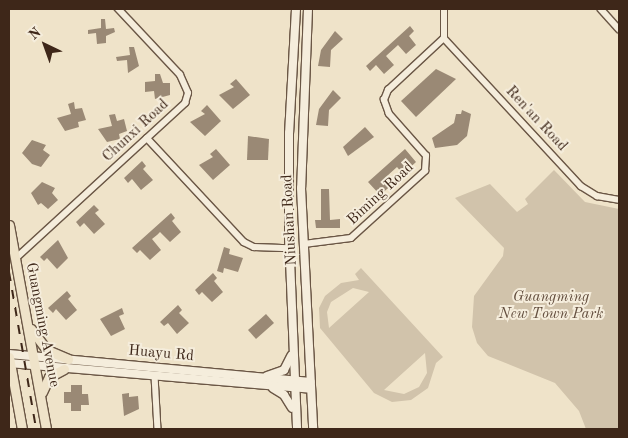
<!DOCTYPE html>
<html>
<head>
<meta charset="utf-8">
<style>
  body { margin:0 }
  #map { position:relative; width:628px; height:438px; overflow:hidden; background:#efe3c9; font-family:"Old Standard TT",serif }
  div>[style] { position:absolute }
  .green>* { inset:0; background:#d1c3ab }
  .building>* { inset:0; background:#9a8975 }
  .roads { filter:drop-shadow(1px 0 #6a5645) drop-shadow(-1px 0 #6a5645) drop-shadow(0 1px #6a5645) drop-shadow(0 -1px #6a5645) }
  .street>* { height:5.5px; margin:-2.75px; padding:0 2.75px; transform-origin:2.75px; border-radius:2.75px; background:#f5eddc }
  .secondary>* { height:8px; margin:-4px; padding:0 4px; transform-origin:4px; border-radius:4px; background:#f5eddc }
  .primary>* { height:9px; margin:-4.5px; padding:0 4.5px; transform-origin:4.5px; border-radius:4.5px; background:#efe3c9 }
  .rail>* { height:2px; margin-top:-1px; transform-origin:0; background:repeating-linear-gradient(90deg,#3e2719 0 9px,transparent 0 18px) }
  span { translate:-50% -50%; white-space:nowrap; text-align:center; line-height:1.15; -webkit-text-stroke:4px #f5eddc; paint-order:stroke }
  .street-label { font-size:15px; color:#3e2719 }
  .park-label { font-size:15px; color:#634e3e; font-style:italic }
  .frame { position:absolute; inset:0; border:10px solid #3e2719; pointer-events:none }
  .north { position:absolute; left:20px; top:20px; width:50px; height:50px; -webkit-text-stroke:4px #f5eddc; paint-order:stroke; rotate:318deg; font-size:14px; font-weight:700; line-height:20px; text-align:center; color:#3e2719 }
  .north::after { content:''; display:block; margin:auto; width:18px; height:22px; background:#3e2719; clip-path:polygon(50% 0,100% 100%,50% 72%,0 100%) }
</style>
</head>
<body>
<div id="map">
  <div class="green">
    <div style="clip-path:polygon(554px 170px,585px 202px,619px 209px,619px 429px,586px 429px,579px 411px,555px 383px,488px 356px,477px 343px,472px 327px,474px 296px,503px 256px,504px 248px,455px 198px,490px 184px,517px 212px,528px 204px,525px 199px)"></div>
    <div style="clip-path:polygon(evenodd,361px 268px,443px 357px,436px 363px,428px 388px,411px 400px,392px 402px,374px 393px,320px 328px,319px 308px,325px 296px,341px 283px,359px 280px,355px 274px,361px 268px,353px 288px,369px 292px,329px 328px,327px 312px,331px 302px,353px 288px,361px 268px,425px 353px,427px 373px,419px 387px,404px 394px,384px 390px,425px 353px)"></div>
  </div>
  <div class="building">
    <div style="clip-path:polygon(101px 19px,105px 19px,106px 29px,114px 28px,115px 32px,106px 36px,106px 43px,97px 44px,96px 33px,88px 34px,88px 30px,101px 28px)"></div>
    <div style="clip-path:polygon(410px 26px,414px 31px,409px 36px,416px 45px,406px 54px,398px 45px,386px 56px,394px 65px,384px 74px,376px 65px,370px 71px,366px 66px)"></div>
    <div style="clip-path:polygon(335px 31px,343px 39px,331px 50px,330px 67px,318px 66px,321px 50px)"></div>
    <div style="clip-path:polygon(129px 47px,134px 47px,139px 66px,128px 73px,127px 60px,117px 61px,116px 57px,130px 55px)"></div>
    <div style="clip-path:polygon(436px 69px,456px 79px,416px 117px,401px 101px)"></div>
    <div style="clip-path:polygon(155px 74px,160px 74px,163px 83px,170px 83px,170px 95px,155px 99px,154px 91px,145px 92px,145px 82px,155px 81px)"></div>
    <div style="clip-path:polygon(236px 79px,250px 95px,233px 109px,219px 95px,234px 87px,230px 84px)"></div>
    <div style="clip-path:polygon(333px 90px,341px 98px,329px 110px,328px 126px,316px 125px,319px 109px)"></div>
    <div style="clip-path:polygon(74px 102px,75px 109px,82px 108px,86px 120px,78px 122px,79px 127px,65px 131px,57px 118px,71px 114px,68px 104px)"></div>
    <div style="clip-path:polygon(207px 105px,221px 121px,205px 136px,190px 122px,205px 114px,201px 111px)"></div>
    <div style="clip-path:polygon(462px 110px,471px 114px,467px 136px,457px 145px,435px 148px,432px 138px,454px 123px,456px 114px,461px 114px)"></div>
    <div style="clip-path:polygon(115px 114px,117px 121px,124px 119px,127px 131px,119px 134px,120px 139px,107px 142px,98px 129px,112px 126px,109px 115px)"></div>
    <div style="clip-path:polygon(365px 127px,374px 137px,348px 156px,343px 147px)"></div>
    <div style="clip-path:polygon(248px 136px,269px 139px,268px 160px,247px 160px)"></div>
    <div style="clip-path:polygon(32px 140px,46px 145px,43px 150px,50px 155px,41px 167px,32px 164px,22px 153px)"></div>
    <div style="clip-path:polygon(216px 149px,230px 165px,213px 180px,199px 165px,213px 157px,210px 154px)"></div>
    <div style="clip-path:polygon(405px 149px,416px 162px,403px 174px,397px 167px,387px 176px,394px 183px,380px 195px,368px 182px)"></div>
    <div style="clip-path:polygon(142px 161px,146px 166px,143px 169px,153px 180px,141px 190px,132px 179px,128px 183px,124px 178px)"></div>
    <div style="clip-path:polygon(42px 182px,55px 188px,52px 193px,58px 200px,48px 209px,41px 203px,38px 205px,31px 193px)"></div>
    <div style="clip-path:polygon(321px 189px,329px 189px,330px 220px,340px 219px,340px 228px,316px 228px,315px 220px,321px 220px)"></div>
    <div style="clip-path:polygon(94px 205px,99px 210px,95px 213px,105px 224px,94px 234px,84px 223px,80px 227px,76px 222px)"></div>
    <div style="clip-path:polygon(171px 213px,175px 218px,172px 221px,181px 232px,170px 242px,160px 232px,157px 235px,152px 239px,161px 250px,150px 260px,140px 250px,137px 253px,132px 248px)"></div>
    <div style="clip-path:polygon(58px 240px,68px 258px,57px 269px,47px 258px,44px 261px,40px 257px)"></div>
    <div style="clip-path:polygon(224px 247px,230px 249px,229px 254px,243px 258px,238px 272px,224px 268px,223px 273px,217px 271px)"></div>
    <div style="clip-path:polygon(213px 273px,217px 278px,214px 281px,223px 292px,212px 302px,202px 292px,199px 295px,195px 290px)"></div>
    <div style="clip-path:polygon(67px 291px,71px 296px,68px 299px,77px 310px,66px 320px,56px 309px,53px 313px,48px 308px)"></div>
    <div style="clip-path:polygon(178px 305px,182px 310px,179px 313px,189px 323px,177px 334px,168px 323px,164px 326px,160px 322px)"></div>
    <div style="clip-path:polygon(122px 308px,124px 314px,119px 316px,125px 329px,111px 336px,100px 319px)"></div>
    <div style="clip-path:polygon(266px 314px,274px 323px,256px 339px,248px 330px)"></div>
    <div style="clip-path:polygon(71px 385px,82px 385px,82px 394px,88px 394px,89px 405px,81px 405px,81px 411px,71px 411px,71px 403px,64px 403px,64px 392px,71px 392px)"></div>
    <div style="clip-path:polygon(129px 393px,129px 397px,138px 396px,139px 409px,124px 416px,122px 394px)"></div>
  </div>
  <div class="roads">
    <div class="street">
      <div style="left:601px;top:9px;width:27px;rotate:48deg"></div>
      <div style="left:444px;top:38px;width:202px;rotate:47.2deg"></div>
      <div style="left:581px;top:186px;width:19px;rotate:32deg"></div>
      <div style="left:597px;top:196px;width:22px;rotate:10deg"></div>
      <div style="left:147px;top:138px;width:142px;rotate:47deg"></div>
      <div style="left:244px;top:242px;width:11px;rotate:27deg"></div>
      <div style="left:254px;top:247px;width:35px;rotate:2deg"></div>
      <div style="left:304px;top:244px;width:47px;rotate:-7.3deg"></div>
      <div style="left:351px;top:238px;width:100px;rotate:-42.2deg"></div>
      <div style="left:425px;top:171px;width:15px;rotate:-86deg"></div>
      <div style="left:426px;top:156px;width:56px;rotate:-131.4deg"></div>
      <div style="left:389px;top:114px;width:15px;rotate:-110deg"></div>
      <div style="left:384px;top:100px;width:11px;rotate:-68deg"></div>
      <div style="left:388px;top:90px;width:76px;rotate:-42.9deg"></div>
      <div style="left:444px;top:38px;width:29px;rotate:-90deg"></div>
      <div style="left:15px;top:259px;width:231px;rotate:-42.5deg"></div>
      <div style="left:185px;top:103px;width:10px;rotate:-73deg"></div>
      <div style="left:188px;top:93px;width:20px;rotate:-114deg"></div>
      <div style="left:180px;top:75px;width:91px;rotate:-133.2deg"></div>
      <div style="left:155px;top:376px;width:53px;rotate:86.8deg"></div>
    </div>
    <div class="secondary">
      <div style="left:296px;top:9px;width:124px;rotate:93.2deg"></div>
      <div style="left:289px;top:133px;width:103px;rotate:90deg"></div>
      <div style="left:289px;top:236px;width:193px;rotate:87.6deg"></div>
      <div style="left:308px;top:9px;width:179px;rotate:92.2deg"></div>
      <div style="left:301px;top:188px;width:241px;rotate:87.1deg"></div>
      <div style="left:9px;top:354px;width:303px;rotate:5.3deg"></div>
      <div style="left:9px;top:363px;width:303px;rotate:4.9deg"></div>
      <div style="left:267px;top:376px;width:18px;rotate:-19deg"></div>
      <div style="left:284px;top:370px;width:16px;rotate:-63deg"></div>
      <div style="left:273px;top:388px;width:13px;rotate:32deg"></div>
      <div style="left:284px;top:395px;width:15px;rotate:58deg"></div>
    </div>
    <div class="primary">
      <div style="left:9px;top:225px;width:207px;rotate:79.7deg"></div>
      <div style="left:31px;top:329px;width:26px;rotate:53deg"></div>
      <div style="left:47px;top:350px;width:23px;rotate:23deg"></div>
      <div style="left:9px;top:357px;width:73px;rotate:79.8deg"></div>
      <div style="left:42px;top:392px;width:17px;rotate:-65deg"></div>
      <div style="left:49px;top:377px;width:17px;rotate:-28deg"></div>
    </div>
  </div>
  <div class="rail">
    <div style="left:9px;top:272px;width:159px;rotate:80.2deg"></div>
  </div>
  <div class="street-label">
    <span style="left:536px;top:119px;rotate:47deg">Ren'an Road</span>
    <span style="left:136px;top:131px;rotate:-43deg">Chunxi Road</span>
    <span style="left:381px;top:194px;rotate:-43deg">Biming Road</span>
    <span style="left:290px;top:220px;rotate:-93deg">Niushan Road</span>
    <span style="left:42px;top:325px;rotate:79deg">Guangming Avenue</span>
    <span style="left:161px;top:354px;rotate:5deg">Huayu Rd</span>
  </div>
  <div class="park-label">
    <span style="left:551px;top:306px">Guangming<br>New Town Park</span>
  </div>
  <div class="frame"></div>
  <div class="north">N</div>
</div>
</body>
</html>
